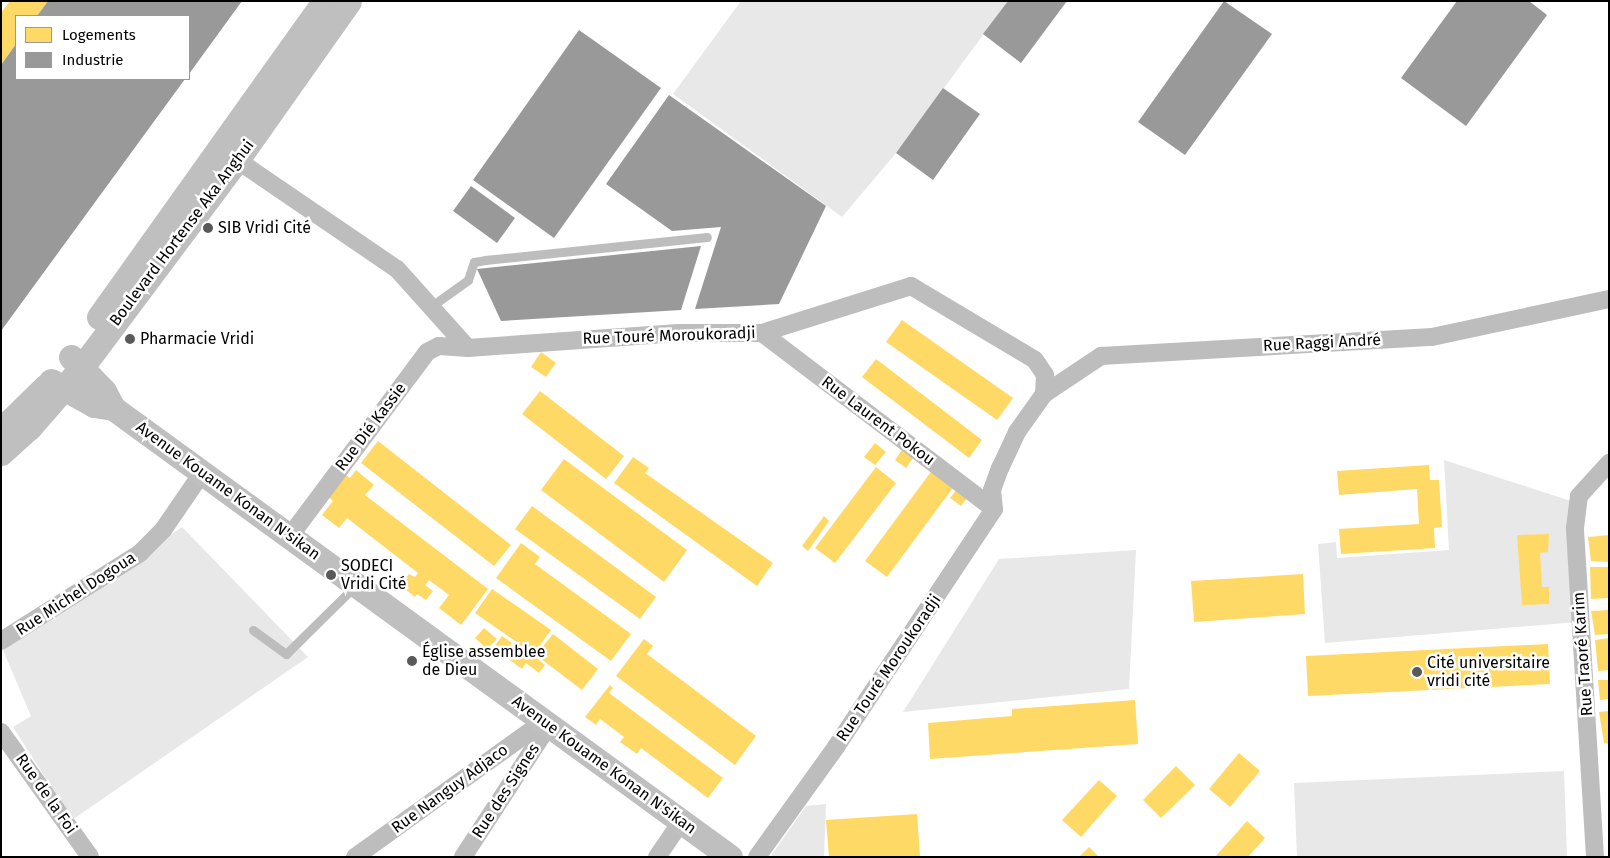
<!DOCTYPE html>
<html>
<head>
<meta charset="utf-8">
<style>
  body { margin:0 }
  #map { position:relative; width:1610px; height:858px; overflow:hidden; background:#fff; font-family:"Fira Sans",sans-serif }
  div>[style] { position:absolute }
  .green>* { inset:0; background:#e8e8e8 }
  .homes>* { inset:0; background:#ffd966 }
  .industry>* { inset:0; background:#999 }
  .lane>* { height:9px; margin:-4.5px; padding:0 4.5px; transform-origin:4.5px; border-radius:4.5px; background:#bdbdbd }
  .street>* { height:18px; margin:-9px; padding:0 9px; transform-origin:9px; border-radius:9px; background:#bdbdbd }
  .secondary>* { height:25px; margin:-12.5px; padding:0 12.5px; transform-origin:12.5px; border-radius:12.5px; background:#bfbfbf }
  .dots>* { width:14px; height:14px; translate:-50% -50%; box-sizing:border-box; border:2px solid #fff; border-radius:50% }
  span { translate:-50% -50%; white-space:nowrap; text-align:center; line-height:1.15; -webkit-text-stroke:5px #fff; paint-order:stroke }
  .poi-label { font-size:16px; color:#000 }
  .left { translate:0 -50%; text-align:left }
  .street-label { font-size:16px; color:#000 }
  .frame { position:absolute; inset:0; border:2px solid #000; pointer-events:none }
  .legend { position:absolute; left:15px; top:15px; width:175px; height:65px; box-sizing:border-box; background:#fff; border:1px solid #999; margin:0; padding:6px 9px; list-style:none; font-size:15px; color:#000 }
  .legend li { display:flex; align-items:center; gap:10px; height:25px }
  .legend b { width:25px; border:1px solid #999 }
</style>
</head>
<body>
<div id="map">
  <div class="green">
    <div style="clip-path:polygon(741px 1px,1008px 1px,896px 153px,842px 217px,673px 94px)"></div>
    <div style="clip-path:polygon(1444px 460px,1577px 503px,1577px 622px,1325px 643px,1318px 544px,1336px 542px,1337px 558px,1449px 550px)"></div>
    <div style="clip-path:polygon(182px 527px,308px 657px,72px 820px,13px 727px,31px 716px,3px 650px)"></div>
    <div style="clip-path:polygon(1136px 550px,1129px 689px,903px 712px,999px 559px)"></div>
    <div style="clip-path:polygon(1564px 771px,1567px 857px,1297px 857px,1294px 783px)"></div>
    <div style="clip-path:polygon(826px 804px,824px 857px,770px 857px,806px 806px)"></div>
  </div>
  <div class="homes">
    <div style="clip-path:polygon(10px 1px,48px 1px,37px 16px,16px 16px,16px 44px,1px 65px,1px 13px)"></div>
    <div style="clip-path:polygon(902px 320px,1013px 398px,997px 420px,886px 342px)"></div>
    <div style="clip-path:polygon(541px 352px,556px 363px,546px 377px,531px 367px)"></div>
    <div style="clip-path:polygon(876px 359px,982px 440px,969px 458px,862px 377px)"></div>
    <div style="clip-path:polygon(540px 391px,624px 456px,606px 479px,522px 414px)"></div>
    <div style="clip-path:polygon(378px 441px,511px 545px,494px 566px,361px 463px)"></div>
    <div style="clip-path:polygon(875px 443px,886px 452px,875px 465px,864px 457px)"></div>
    <div style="clip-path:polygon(904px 447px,915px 455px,906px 468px,895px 460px)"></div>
    <div style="clip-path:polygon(633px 457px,649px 468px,645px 473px,773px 563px,757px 586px,614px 483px)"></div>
    <div style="clip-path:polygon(564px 459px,687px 550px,664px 582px,541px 490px)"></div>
    <div style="clip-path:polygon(1429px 465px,1430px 480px,1439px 480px,1442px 527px,1434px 528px,1435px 548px,1341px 554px,1339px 529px,1419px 524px,1417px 489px,1339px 495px,1337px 471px)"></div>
    <div style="clip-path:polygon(876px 467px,896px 483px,835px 563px,815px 548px)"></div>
    <div style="clip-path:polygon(933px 469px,955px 485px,887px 577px,865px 561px)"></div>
    <div style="clip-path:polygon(356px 470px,374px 485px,365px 495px,488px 589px,461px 625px,439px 608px,449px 595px,429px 580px,425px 585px,433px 591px,426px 600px,417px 594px,415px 597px,400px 585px,409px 574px,415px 577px,418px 573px,347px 518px,339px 528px,322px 515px,333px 501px,326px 495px,343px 473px,350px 478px)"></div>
    <div style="clip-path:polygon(957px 489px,968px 497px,961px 506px,950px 498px)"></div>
    <div style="clip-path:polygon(532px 506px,656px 597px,640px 619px,515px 529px)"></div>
    <div style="clip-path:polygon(824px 516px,829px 521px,808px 551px,802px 546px)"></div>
    <div style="clip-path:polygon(1549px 534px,1548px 552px,1540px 553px,1542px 587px,1549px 587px,1549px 604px,1522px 605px,1517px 535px)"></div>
    <div style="clip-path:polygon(1609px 535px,1609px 562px,1591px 561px,1588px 537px)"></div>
    <div style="clip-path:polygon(521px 543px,540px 557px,535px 564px,631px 634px,611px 661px,496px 578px)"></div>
    <div style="clip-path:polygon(1590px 567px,1609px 567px,1609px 598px,1591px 599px)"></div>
    <div style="clip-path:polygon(1303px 574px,1305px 614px,1194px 622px,1191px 581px)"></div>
    <div style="clip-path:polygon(492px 589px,551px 630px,533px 655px,545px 665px,539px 673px,526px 663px,522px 669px,507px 658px,518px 643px,475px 613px)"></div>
    <div style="clip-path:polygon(1609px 610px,1609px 634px,1595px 635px,1591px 611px)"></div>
    <div style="clip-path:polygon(484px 628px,497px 639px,487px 649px,475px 638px)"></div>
    <div style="clip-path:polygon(553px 634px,598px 669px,582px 690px,536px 655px)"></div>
    <div style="clip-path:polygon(502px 636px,512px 643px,503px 657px,492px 650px)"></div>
    <div style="clip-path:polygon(1609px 638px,1609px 670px,1598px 671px,1595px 640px)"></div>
    <div style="clip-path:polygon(644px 639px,653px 646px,647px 654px,756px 736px,735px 765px,616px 676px)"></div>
    <div style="clip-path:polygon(1548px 644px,1550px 684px,1308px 696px,1306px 656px)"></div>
    <div style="clip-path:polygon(1598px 680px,1609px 680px,1609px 699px,1600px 700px)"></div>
    <div style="clip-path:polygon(610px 685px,613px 688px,609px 693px,723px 778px,708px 798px,641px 748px,637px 754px,620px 742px,624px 737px,600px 719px,596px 725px,585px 717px)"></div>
    <div style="clip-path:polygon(1135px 700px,1138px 744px,930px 759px,928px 723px,1012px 716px,1012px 709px)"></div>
    <div style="clip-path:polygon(1609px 711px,1609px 744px,1604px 743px,1599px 712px)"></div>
    <div style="clip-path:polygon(1239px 753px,1260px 771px,1230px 807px,1209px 789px)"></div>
    <div style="clip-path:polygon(1176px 766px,1195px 785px,1161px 818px,1143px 800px)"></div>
    <div style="clip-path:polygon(1099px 780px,1117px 796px,1081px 837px,1062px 820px)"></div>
    <div style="clip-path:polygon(917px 814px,920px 856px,829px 857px,826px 820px)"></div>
    <div style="clip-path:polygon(1247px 821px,1265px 838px,1248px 857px,1215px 857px)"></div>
    <div style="clip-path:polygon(1089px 847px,1099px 857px,1079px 857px)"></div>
  </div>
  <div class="industry">
    <div style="clip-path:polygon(48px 1px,242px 1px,189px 74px,189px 16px,37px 16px)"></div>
    <div style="clip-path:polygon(1008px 1px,1067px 1px,1021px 63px,983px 34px)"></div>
    <div style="clip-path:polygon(1224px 1px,1272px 34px,1185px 155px,1138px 122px)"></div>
    <div style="clip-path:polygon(1457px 1px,1529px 1px,1547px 15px,1466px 126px,1401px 78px)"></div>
    <div style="clip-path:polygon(579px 30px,661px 88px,554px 238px,473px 180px)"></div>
    <div style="clip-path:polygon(16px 44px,16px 79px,185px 79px,1px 331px,1px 65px)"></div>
    <div style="clip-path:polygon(943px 88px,980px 114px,933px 180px,896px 153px)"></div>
    <div style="clip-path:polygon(669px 95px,826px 206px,779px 304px,695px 309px,721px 227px,672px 231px,606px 184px)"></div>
    <div style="clip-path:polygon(471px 186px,515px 218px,497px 243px,453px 211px)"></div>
    <div style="clip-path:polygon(701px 246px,681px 310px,501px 321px,477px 269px)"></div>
  </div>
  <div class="lane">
    <div style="left:433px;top:305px;width:43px;rotate:-35.5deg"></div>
    <div style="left:468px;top:280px;width:19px;rotate:-72deg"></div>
    <div style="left:474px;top:262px;width:11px;rotate:-10deg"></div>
    <div style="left:485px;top:260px;width:223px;rotate:-5.9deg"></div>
    <div style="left:253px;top:630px;width:41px;rotate:36deg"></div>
    <div style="left:286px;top:654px;width:97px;rotate:-44.6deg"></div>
  </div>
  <div class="street">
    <div style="left:237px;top:160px;width:194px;rotate:34.3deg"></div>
    <div style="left:397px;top:269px;width:106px;rotate:48.1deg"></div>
    <div style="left:468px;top:348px;width:211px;rotate:-4.1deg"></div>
    <div style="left:678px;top:333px;width:84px"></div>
    <div style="left:762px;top:333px;width:156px;rotate:-17.5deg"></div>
    <div style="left:911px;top:286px;width:144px;rotate:30.8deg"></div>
    <div style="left:1035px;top:360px;width:18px;rotate:56deg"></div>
    <div style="left:1045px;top:375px;width:19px;rotate:93deg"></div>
    <div style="left:1044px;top:394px;width:47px;rotate:125.4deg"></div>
    <div style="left:1017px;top:432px;width:40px;rotate:115deg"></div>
    <div style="left:1000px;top:468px;width:23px;rotate:110deg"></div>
    <div style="left:992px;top:490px;width:19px;rotate:84deg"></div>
    <div style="left:994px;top:509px;width:286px;rotate:123.6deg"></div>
    <div style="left:836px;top:747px;width:135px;rotate:125.7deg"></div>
    <div style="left:762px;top:333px;width:291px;rotate:37.2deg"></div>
    <div style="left:1044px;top:394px;width:69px;rotate:-33.7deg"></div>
    <div style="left:1101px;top:356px;width:332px;rotate:-3.3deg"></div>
    <div style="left:1432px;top:337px;width:181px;rotate:-12.1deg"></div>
    <div style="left:290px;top:536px;width:229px;rotate:-53.3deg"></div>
    <div style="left:427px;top:352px;width:13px;rotate:-27deg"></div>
    <div style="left:439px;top:346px;width:29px;rotate:4deg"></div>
    <div style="left:1px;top:641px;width:165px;rotate:-32.3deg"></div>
    <div style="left:140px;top:553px;width:33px;rotate:-45deg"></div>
    <div style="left:163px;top:530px;width:69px;rotate:-55.6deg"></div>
    <div style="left:1px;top:732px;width:153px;rotate:54.5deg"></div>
    <div style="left:355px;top:857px;width:233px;rotate:-35.7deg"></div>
    <div style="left:463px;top:857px;width:158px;rotate:-56.9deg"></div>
    <div style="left:657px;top:857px;width:42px;rotate:-55.6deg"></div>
    <div style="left:1595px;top:857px;width:330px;rotate:-93.5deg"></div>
    <div style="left:1575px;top:528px;width:32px;rotate:-83deg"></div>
    <div style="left:1579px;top:496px;width:45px;rotate:-47.7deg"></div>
  </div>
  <div class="secondary">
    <div style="left:99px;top:317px;width:388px;rotate:-54.5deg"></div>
    <div style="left:71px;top:357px;width:47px;rotate:45.9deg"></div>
    <div style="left:104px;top:391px;width:19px;rotate:62deg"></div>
    <div style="left:51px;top:381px;width:49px;rotate:29.2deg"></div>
    <div style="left:94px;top:405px;width:19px;rotate:9deg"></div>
    <div style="left:113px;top:408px;width:763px;rotate:36.04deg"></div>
    <div style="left:1px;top:430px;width:63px;rotate:-44.4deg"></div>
    <div style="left:1px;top:453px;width:38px;rotate:-42deg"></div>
    <div style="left:29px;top:428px;width:81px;rotate:-49deg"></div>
    <div style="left:82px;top:367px;width:259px;rotate:-53.2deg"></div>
    <div style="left:237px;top:160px;width:194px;rotate:-54.8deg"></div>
  </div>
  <div class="dots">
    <div style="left:208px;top:228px;background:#595959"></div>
    <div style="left:130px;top:339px;background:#595959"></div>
    <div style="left:331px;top:575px;background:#595959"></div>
    <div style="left:412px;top:661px;background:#595959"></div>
    <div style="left:1417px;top:672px;background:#595959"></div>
  </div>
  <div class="poi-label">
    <span class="left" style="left:218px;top:228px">SIB Vridi Cité</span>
    <span class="left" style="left:140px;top:339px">Pharmacie Vridi</span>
    <span class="left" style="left:341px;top:575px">SODECI<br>Vridi Cité</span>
    <span class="left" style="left:422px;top:661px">Église assemblee<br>de Dieu</span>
    <span class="left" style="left:1427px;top:672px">Cité universitaire<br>vridi cité</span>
  </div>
  <div class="street-label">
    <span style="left:182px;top:233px;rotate:-53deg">Boulevard Hortense Aka Anghui</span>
    <span style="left:669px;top:336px;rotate:-2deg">Rue Touré Moroukoradji</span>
    <span style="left:1322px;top:343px;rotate:-3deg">Rue Raggi André</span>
    <span style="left:878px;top:421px;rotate:37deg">Rue Laurent Pokou</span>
    <span style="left:371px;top:427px;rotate:-53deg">Rue Dié Kassie</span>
    <span style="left:228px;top:491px;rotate:36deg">Avenue Kouame Konan N'sikan</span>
    <span style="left:76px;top:594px;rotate:-33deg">Rue Michel Dogoua</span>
    <span style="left:1583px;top:654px;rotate:-94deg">Rue Traoré Karim</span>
    <span style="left:889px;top:668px;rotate:-56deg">Rue Touré Moroukoradji</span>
    <span style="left:604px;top:765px;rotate:36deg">Avenue Kouame Konan N'sikan</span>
    <span style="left:450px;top:789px;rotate:-36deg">Rue Nanguy Adjaco</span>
    <span style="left:506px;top:791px;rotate:-57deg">Rue des Signes</span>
    <span style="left:46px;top:794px;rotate:55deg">Rue de la Foi</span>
  </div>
  <div class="frame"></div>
  <ul class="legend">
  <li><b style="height:14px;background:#ffd966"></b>Logements</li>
  <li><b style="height:14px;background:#999"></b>Industrie</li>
  </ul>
</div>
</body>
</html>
